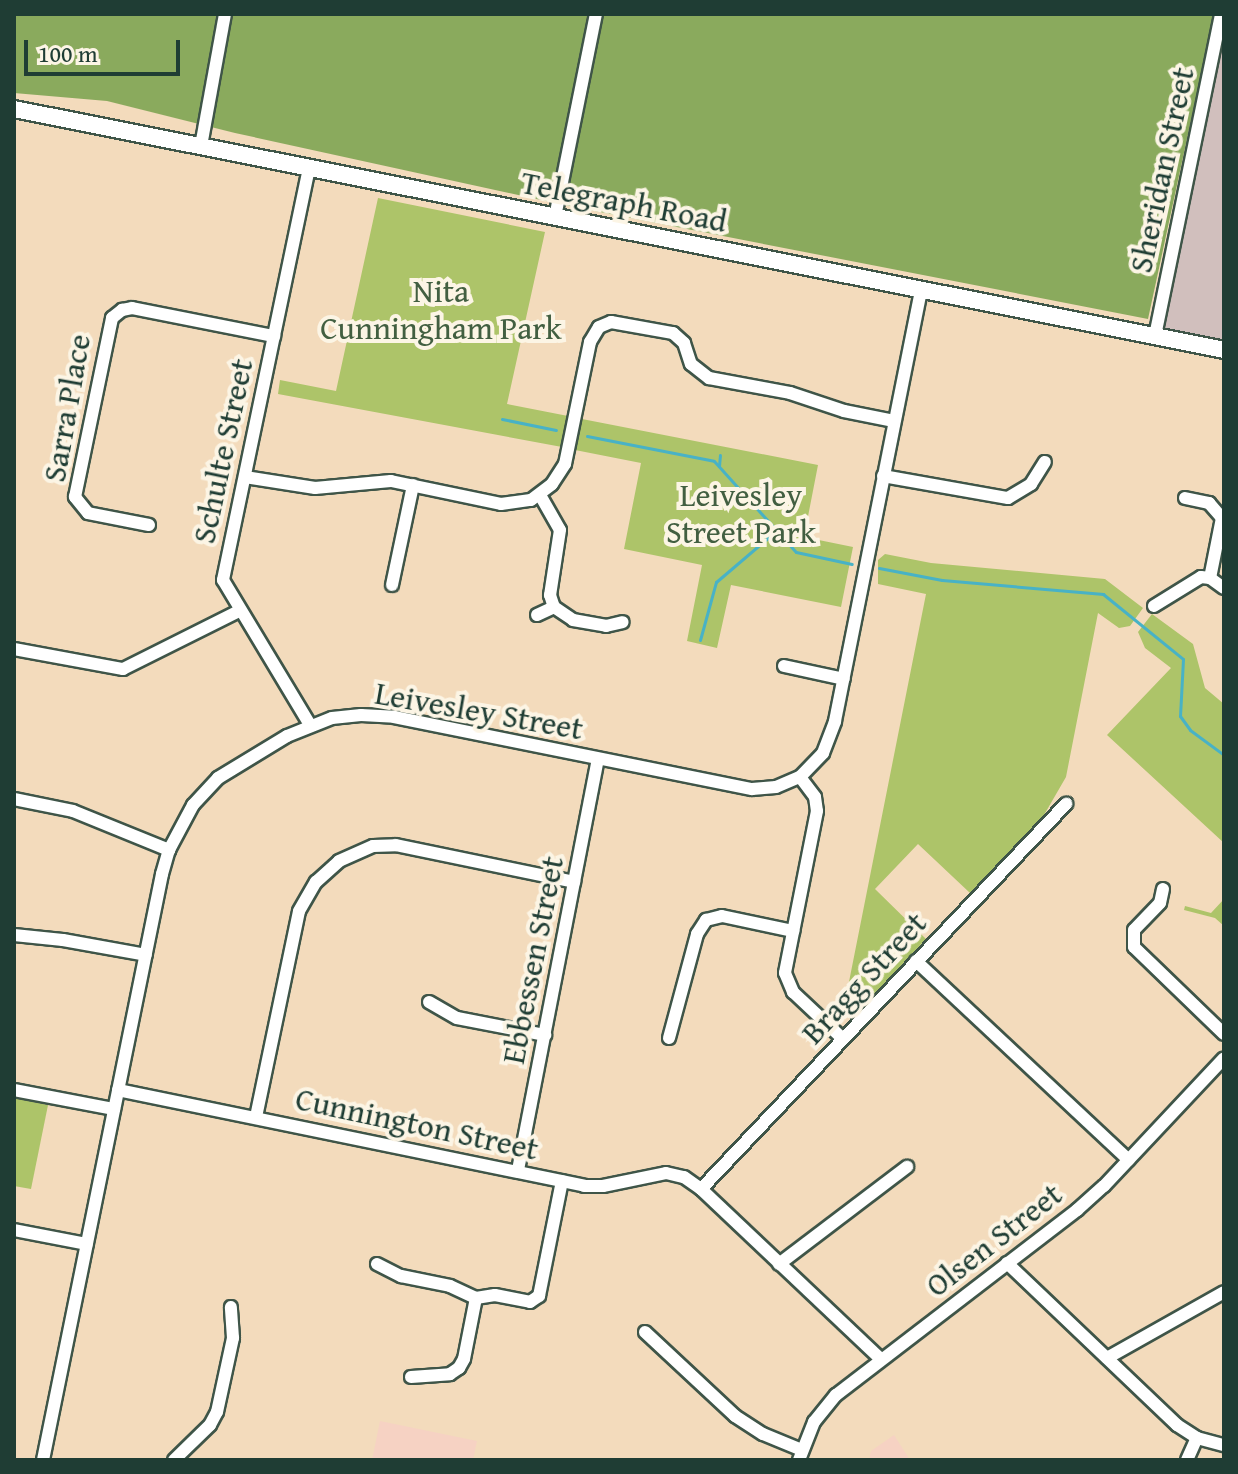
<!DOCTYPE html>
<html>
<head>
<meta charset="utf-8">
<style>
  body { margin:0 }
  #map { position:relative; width:1238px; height:1474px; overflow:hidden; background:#f3dbbc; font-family:"Gentium Book Plus",serif }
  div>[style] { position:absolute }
  .built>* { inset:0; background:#f6d2c3 }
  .industrial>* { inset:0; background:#d1bfbd }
  .green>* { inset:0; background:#adc469 }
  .forest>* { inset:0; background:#8aaa5d }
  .stream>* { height:3px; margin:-1.5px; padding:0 1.5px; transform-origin:1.5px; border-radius:1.5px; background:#48b2c6 }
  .roads { filter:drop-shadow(2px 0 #3f5548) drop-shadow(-2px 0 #3f5548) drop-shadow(0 2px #3f5548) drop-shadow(0 -2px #3f5548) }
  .minor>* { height:12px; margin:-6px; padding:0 6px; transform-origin:6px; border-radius:6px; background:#fff }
  .tertiary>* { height:16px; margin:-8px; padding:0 8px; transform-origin:8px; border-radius:8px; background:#fff }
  span { translate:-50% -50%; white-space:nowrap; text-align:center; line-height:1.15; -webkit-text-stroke:8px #fcf5e5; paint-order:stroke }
  .street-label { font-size:32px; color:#1f3d34 }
  .park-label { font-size:32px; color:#425f41 }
  .frame { position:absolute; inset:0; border:16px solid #1f3d34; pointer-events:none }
  .scale { position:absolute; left:24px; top:40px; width:156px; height:36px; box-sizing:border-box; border:4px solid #1f3d34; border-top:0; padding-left:10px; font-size:24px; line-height:28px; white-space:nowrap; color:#1f3d34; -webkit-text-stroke:6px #fcf5e5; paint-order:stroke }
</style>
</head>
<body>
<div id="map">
  <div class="built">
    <div style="clip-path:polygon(380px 1421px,477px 1441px,473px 1460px,372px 1460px)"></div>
    <div style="clip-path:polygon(894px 1435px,910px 1460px,869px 1460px,871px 1451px)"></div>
  </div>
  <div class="industrial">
    <div style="clip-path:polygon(1224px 14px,1224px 349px,1156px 335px)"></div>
  </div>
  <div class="green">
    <div style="clip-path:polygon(378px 198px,545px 232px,507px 404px,568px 416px,562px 447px,278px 394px,280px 380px,336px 391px)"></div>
    <div style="clip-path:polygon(582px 419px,818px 465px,804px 537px,853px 547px,841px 607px,731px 585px,717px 648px,687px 641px,702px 565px,624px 549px,641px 463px,575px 450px)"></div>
    <div style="clip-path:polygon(885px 554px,931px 563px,1105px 579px,1143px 608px,1130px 626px,1119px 628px,1098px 613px,1066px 777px,1044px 815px,970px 893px,918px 844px,875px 889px,926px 939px,851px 1019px,843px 1012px,926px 594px,878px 584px,878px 560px)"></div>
    <div style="clip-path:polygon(1152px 614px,1193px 644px,1205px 688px,1224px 704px,1224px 843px,1107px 735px,1171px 668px,1145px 648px,1138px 632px)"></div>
    <div style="clip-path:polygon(1224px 899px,1224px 926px,1215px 918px,1184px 910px,1185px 906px,1211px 913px)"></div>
    <div style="clip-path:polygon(14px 1098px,48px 1105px,31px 1189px,14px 1186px)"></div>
  </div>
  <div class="forest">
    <div style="clip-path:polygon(14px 14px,1214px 14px,1148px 319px,564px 205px,235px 133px,107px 101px,14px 93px)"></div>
  </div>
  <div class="stream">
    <div style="left:502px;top:419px;width:55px;rotate:11.5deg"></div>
    <div style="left:587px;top:436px;width:129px;rotate:11.1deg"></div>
    <div style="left:714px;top:461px;width:122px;rotate:48deg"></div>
    <div style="left:796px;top:552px;width:57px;rotate:12.1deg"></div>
    <div style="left:719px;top:466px;width:11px;rotate:-85deg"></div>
    <div style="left:879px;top:568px;width:64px;rotate:10.8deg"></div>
    <div style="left:942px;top:580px;width:162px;rotate:5deg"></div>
    <div style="left:1103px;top:594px;width:103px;rotate:39.1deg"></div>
    <div style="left:1183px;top:659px;width:57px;rotate:93deg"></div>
    <div style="left:1180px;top:716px;width:17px;rotate:54deg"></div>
    <div style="left:1190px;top:730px;width:42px;rotate:36.3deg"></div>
    <div style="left:700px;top:640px;width:60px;rotate:-74.6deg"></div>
    <div style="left:716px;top:582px;width:79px;rotate:-40.4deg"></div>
  </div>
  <div class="roads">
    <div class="minor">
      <div style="left:201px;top:146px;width:134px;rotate:-79.7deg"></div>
      <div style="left:309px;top:168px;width:421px;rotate:101.8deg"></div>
      <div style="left:223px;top:580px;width:169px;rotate:59deg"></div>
      <div style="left:555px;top:217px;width:207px;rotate:-78.6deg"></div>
      <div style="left:1155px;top:336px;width:329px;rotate:-78.4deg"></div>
      <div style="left:883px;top:476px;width:127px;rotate:10deg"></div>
      <div style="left:1008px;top:498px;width:27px;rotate:-31deg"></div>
      <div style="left:1031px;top:484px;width:26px;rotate:-58deg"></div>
      <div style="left:245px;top:477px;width:71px;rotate:8.9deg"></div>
      <div style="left:315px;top:488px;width:76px;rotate:-5.3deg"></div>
      <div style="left:391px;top:481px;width:112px;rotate:11.8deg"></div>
      <div style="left:501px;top:504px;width:30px;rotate:-8deg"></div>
      <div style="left:531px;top:500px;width:26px;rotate:-37deg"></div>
      <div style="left:552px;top:484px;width:24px;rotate:-57deg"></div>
      <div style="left:565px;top:464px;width:125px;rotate:-78.4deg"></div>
      <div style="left:590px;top:342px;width:17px;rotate:-59deg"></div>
      <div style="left:599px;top:327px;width:13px;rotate:-23deg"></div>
      <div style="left:611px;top:322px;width:63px;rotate:10.1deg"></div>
      <div style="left:673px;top:333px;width:15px;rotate:42deg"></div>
      <div style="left:684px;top:343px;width:22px;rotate:72deg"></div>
      <div style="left:691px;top:364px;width:23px;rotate:38deg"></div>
      <div style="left:709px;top:378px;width:82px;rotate:10.5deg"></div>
      <div style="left:790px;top:393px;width:57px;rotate:18.4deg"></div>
      <div style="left:844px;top:411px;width:51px;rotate:11.3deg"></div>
      <div style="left:540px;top:495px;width:40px;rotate:60.3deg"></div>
      <div style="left:560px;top:530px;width:66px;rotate:98.7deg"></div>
      <div style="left:550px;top:595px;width:13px;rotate:72deg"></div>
      <div style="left:554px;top:607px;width:23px;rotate:34deg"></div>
      <div style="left:573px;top:620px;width:34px;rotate:10deg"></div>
      <div style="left:606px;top:626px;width:17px;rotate:-13deg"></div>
      <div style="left:1185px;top:498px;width:25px;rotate:12deg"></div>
      <div style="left:1209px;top:503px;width:20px;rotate:49deg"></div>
      <div style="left:1222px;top:518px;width:61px;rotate:101.3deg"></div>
      <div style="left:149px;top:525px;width:62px;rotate:-168.9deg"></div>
      <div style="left:88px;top:513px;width:21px;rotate:-129deg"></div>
      <div style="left:75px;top:497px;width:183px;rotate:-78.3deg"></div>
      <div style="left:112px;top:318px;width:13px;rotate:-39deg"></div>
      <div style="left:122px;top:310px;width:10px;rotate:-11deg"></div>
      <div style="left:132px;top:308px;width:145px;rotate:11.2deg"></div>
      <div style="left:392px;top:585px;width:102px;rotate:-78.1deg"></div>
      <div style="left:1154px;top:606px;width:55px;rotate:-31.7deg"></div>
      <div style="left:1201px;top:577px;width:9px;rotate:6deg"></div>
      <div style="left:1210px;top:578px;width:17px;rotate:36deg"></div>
      <div style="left:537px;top:615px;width:19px;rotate:-25deg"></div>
      <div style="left:14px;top:649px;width:111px;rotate:10.4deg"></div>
      <div style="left:123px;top:669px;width:130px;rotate:-26.6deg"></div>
      <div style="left:784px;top:666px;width:61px;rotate:12.2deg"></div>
      <div style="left:800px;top:777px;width:25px;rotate:53deg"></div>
      <div style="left:815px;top:797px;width:14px;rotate:82deg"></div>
      <div style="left:817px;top:811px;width:165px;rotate:101.2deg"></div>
      <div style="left:785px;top:973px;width:21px;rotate:67deg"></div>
      <div style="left:793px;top:992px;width:67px;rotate:43.2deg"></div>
      <div style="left:14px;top:799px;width:60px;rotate:11.5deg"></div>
      <div style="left:73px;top:811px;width:104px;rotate:22.1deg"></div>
      <div style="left:1163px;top:889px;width:14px;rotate:102deg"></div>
      <div style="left:1160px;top:903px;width:37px;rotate:134deg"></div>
      <div style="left:1134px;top:930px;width:17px;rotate:90deg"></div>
      <div style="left:1134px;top:947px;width:125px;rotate:44deg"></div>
      <div style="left:14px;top:935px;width:49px;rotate:5.8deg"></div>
      <div style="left:63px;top:940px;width:84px;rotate:10.2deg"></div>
      <div style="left:916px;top:961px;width:291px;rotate:43.1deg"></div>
      <div style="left:429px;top:1002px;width:32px;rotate:30deg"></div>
      <div style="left:457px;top:1018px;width:90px;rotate:10.9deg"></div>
      <div style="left:669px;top:1038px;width:108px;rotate:-74.9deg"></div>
      <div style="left:697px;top:934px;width:17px;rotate:-57deg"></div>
      <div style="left:706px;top:920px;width:16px;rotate:-14deg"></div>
      <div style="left:722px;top:916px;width:73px;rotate:11.9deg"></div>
      <div style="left:14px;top:1090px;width:102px;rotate:10.8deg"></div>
      <div style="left:118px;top:1090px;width:476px;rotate:11.6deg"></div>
      <div style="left:584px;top:1186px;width:19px"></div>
      <div style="left:603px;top:1186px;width:64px;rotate:-11.7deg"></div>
      <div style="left:666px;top:1173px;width:18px;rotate:13deg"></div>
      <div style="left:684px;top:1177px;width:21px;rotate:35deg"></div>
      <div style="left:701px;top:1189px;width:248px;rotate:43.4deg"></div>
      <div style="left:256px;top:1117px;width:210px;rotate:-78.2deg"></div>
      <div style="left:299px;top:911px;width:34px;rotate:-60deg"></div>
      <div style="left:316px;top:882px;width:31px;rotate:-42deg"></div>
      <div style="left:339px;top:861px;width:37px;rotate:-24deg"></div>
      <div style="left:373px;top:846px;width:23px;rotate:-2deg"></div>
      <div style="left:396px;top:845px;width:182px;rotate:11.7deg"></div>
      <div style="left:518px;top:1170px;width:418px;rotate:-79deg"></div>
      <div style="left:701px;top:1189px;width:531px;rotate:-46.53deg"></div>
      <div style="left:14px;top:1230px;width:74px;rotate:10.9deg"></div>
      <div style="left:1007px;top:1263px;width:235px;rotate:43.6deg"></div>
      <div style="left:1177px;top:1425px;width:24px;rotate:33deg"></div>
      <div style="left:1197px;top:1438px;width:28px;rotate:15deg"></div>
      <div style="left:377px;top:1264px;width:27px;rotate:27deg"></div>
      <div style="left:401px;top:1276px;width:50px;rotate:11.5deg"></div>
      <div style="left:450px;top:1286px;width:29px;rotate:25deg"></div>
      <div style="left:779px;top:1264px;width:161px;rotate:-37.2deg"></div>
      <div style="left:476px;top:1298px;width:19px;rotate:-9deg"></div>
      <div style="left:495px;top:1295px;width:36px;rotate:11deg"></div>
      <div style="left:530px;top:1302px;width:11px;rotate:-34deg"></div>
      <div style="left:539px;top:1296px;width:117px;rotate:-78.7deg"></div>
      <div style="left:645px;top:1332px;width:123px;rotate:43deg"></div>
      <div style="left:735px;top:1416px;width:33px;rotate:33deg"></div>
      <div style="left:763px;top:1434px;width:42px;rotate:22.3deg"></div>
      <div style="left:1107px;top:1358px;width:134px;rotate:-29.4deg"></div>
      <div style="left:411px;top:1377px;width:39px;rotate:-4deg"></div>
      <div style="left:450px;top:1374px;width:11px;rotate:-34deg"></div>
      <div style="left:459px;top:1368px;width:10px;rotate:-61deg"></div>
      <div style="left:464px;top:1359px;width:62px;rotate:-78.9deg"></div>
      <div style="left:43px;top:1460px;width:598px;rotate:-78.52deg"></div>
      <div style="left:162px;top:874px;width:25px;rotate:-74deg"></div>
      <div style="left:169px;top:850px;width:51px;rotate:-61.9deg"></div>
      <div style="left:193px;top:805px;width:37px;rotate:-47deg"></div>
      <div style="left:218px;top:778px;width:81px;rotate:-31.3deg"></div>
      <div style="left:287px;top:736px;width:48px;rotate:-21.8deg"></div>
      <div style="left:332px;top:718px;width:29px;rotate:-6deg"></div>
      <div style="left:361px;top:715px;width:33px;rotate:3deg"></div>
      <div style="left:394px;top:717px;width:365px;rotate:11.4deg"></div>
      <div style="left:752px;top:789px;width:24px;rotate:-5deg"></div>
      <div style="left:776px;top:787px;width:26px;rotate:-23deg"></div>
      <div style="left:800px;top:777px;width:33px;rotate:-46deg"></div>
      <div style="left:823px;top:753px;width:34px;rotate:-69deg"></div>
      <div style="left:835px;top:721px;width:440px;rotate:-78.7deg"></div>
      <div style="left:174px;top:1460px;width:50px;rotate:-44.2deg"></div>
      <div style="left:210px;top:1425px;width:15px;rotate:-62deg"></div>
      <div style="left:217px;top:1412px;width:76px;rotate:-77.8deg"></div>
      <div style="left:233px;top:1338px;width:31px;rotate:-94deg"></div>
      <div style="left:799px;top:1460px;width:41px;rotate:-68.5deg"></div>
      <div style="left:814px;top:1422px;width:35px;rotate:-51deg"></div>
      <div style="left:836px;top:1395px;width:304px;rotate:-37.5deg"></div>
      <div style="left:1077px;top:1210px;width:36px;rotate:-42deg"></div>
      <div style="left:1104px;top:1186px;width:175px;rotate:-46.8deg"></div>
      <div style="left:1187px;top:1460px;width:24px;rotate:-66deg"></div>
    </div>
    <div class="tertiary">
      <div style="left:14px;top:109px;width:1234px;rotate:11.26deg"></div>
    </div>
  </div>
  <div class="street-label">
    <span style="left:1162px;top:170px;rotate:-78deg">Sheridan Street</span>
    <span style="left:624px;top:202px;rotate:11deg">Telegraph Road</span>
    <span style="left:67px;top:408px;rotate:-80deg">Sarra Place</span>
    <span style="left:223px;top:451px;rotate:-78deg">Schulte Street</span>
    <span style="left:479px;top:711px;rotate:10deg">Leivesley Street</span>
    <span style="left:533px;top:960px;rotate:-79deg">Ebbessen Street</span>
    <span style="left:864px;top:978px;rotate:-47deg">Bragg Street</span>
    <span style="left:417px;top:1124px;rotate:12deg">Cunnington Street</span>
    <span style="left:994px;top:1240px;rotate:-38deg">Olsen Street</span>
  </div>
  <div class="park-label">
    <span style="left:441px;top:310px">Nita<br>Cunningham Park</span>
    <span style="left:741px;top:514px">Leivesley<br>Street Park</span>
  </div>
  <div class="frame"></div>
  <div class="scale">100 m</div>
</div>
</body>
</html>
